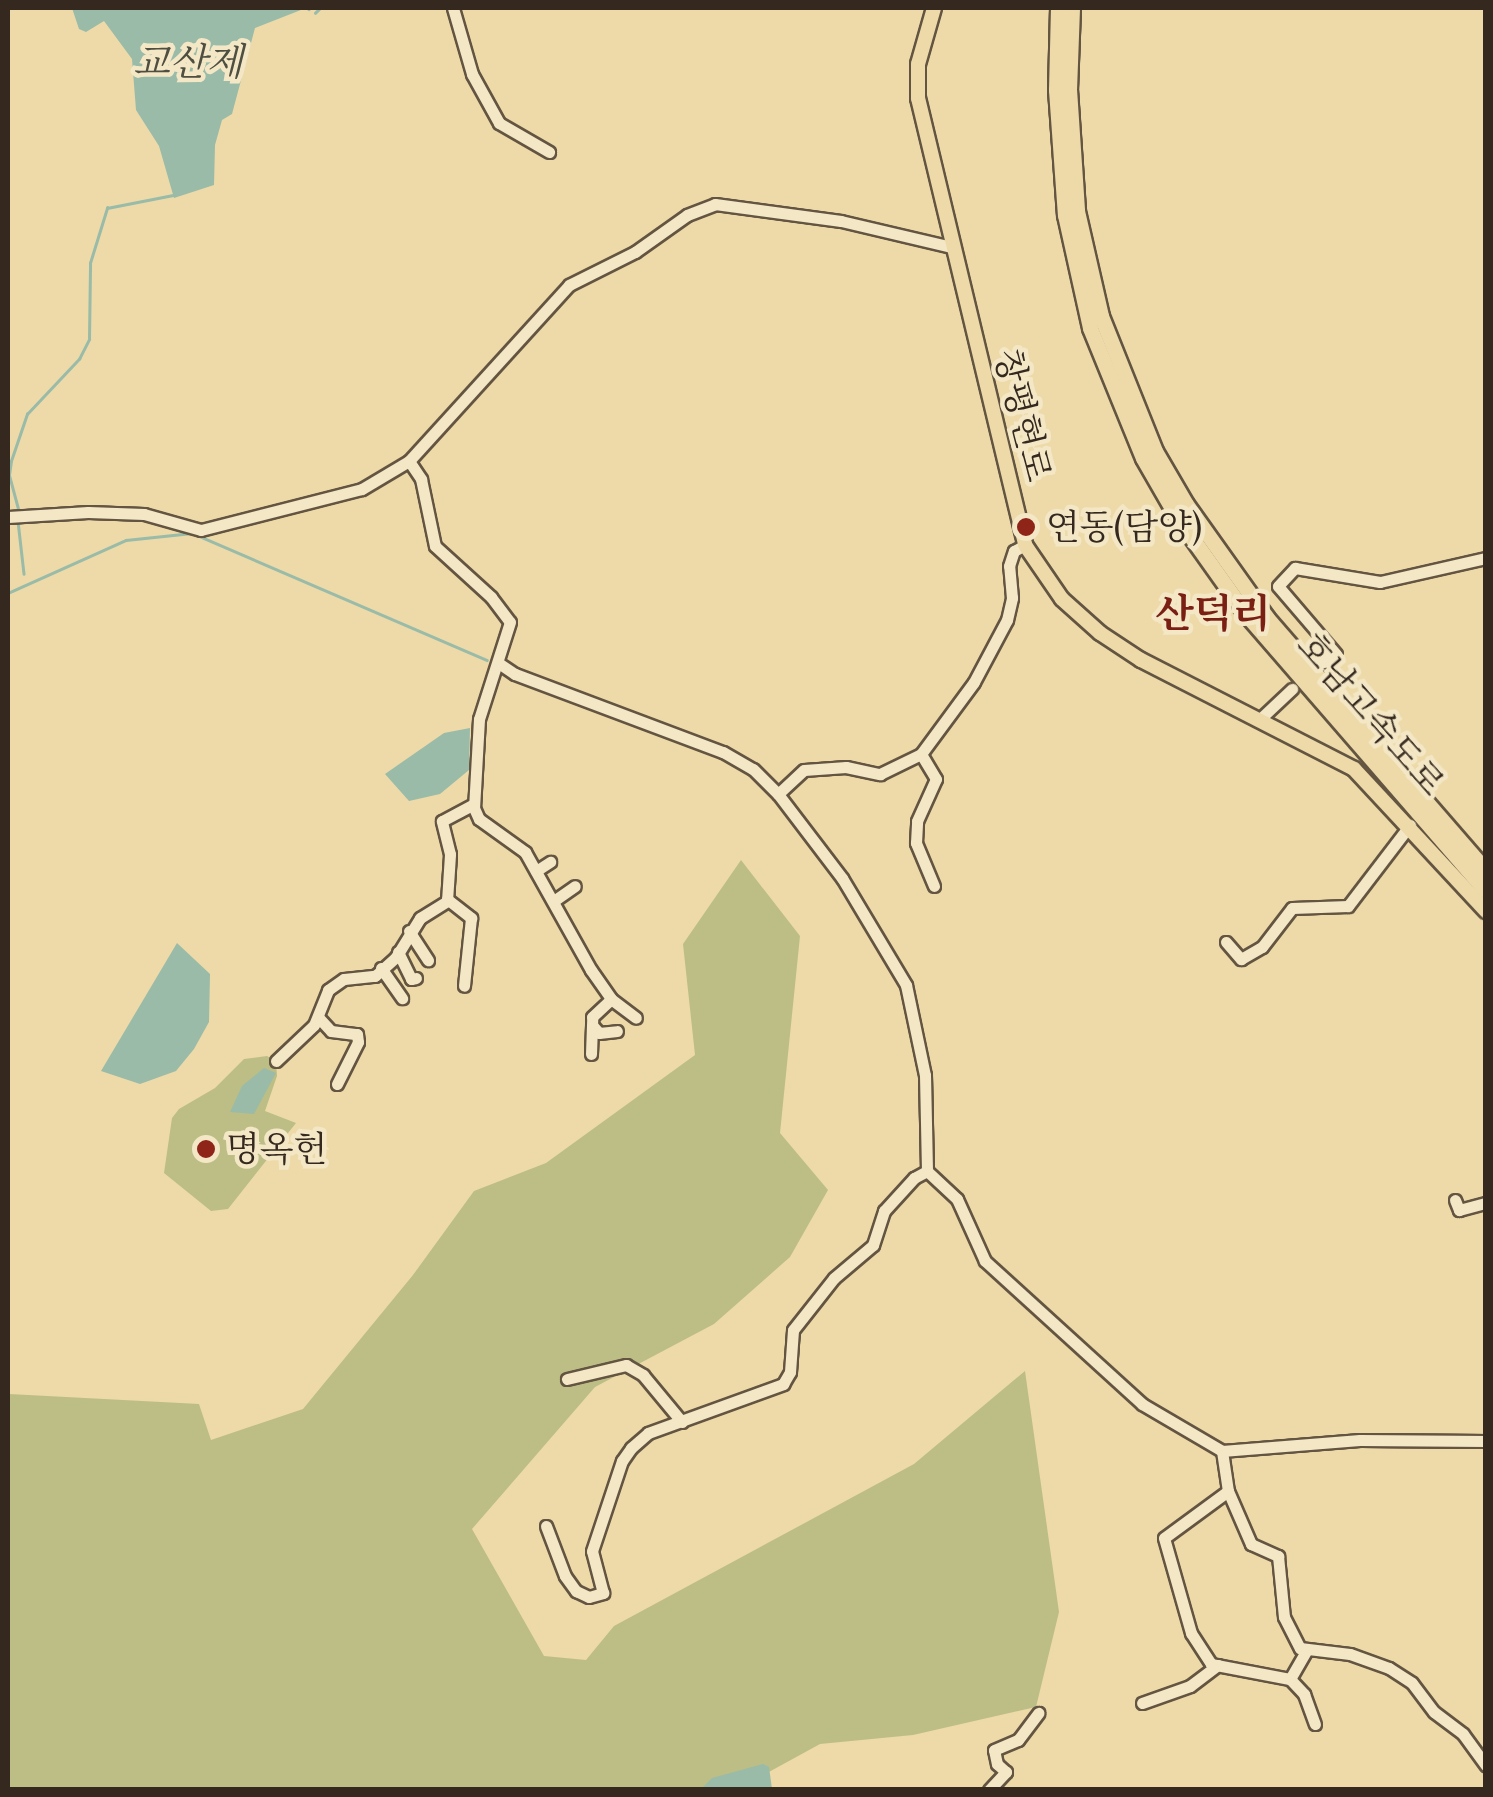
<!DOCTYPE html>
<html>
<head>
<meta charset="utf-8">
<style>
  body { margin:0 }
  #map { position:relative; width:1493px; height:1797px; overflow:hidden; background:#eddaa8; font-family:"Libre Caslon Text","Noto Serif KR",serif }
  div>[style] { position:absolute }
  .green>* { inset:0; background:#bcbe85 }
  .water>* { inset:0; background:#99bba8 }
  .stream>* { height:2.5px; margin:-1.25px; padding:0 1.25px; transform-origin:1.25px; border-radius:1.25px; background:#99bba8 }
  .roads { filter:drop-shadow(2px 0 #635541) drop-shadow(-2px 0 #635541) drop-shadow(0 2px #635541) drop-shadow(0 -2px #635541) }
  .minor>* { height:11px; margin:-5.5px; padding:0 5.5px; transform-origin:5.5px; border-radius:5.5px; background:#f3e7c6 }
  .major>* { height:14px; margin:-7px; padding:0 7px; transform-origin:7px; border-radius:7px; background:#eddaa8 }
  .highway>* { height:15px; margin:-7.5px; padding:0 7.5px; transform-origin:7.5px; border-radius:7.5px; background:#eddaa8 }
  .dots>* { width:28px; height:28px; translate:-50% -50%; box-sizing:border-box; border:5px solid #f3e7c6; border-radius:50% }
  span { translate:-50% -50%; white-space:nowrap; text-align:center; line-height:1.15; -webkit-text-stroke:9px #f3e7c6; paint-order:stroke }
  .street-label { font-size:35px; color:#35291f }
  .poi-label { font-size:35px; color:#35291f }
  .left { translate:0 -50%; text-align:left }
  .water-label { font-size:38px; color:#4e4e41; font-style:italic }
  .quarter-label { font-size:40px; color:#7a1f14; font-weight:700 }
  .frame { position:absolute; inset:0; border:10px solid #35291f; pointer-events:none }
</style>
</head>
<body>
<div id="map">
  <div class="green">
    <div style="clip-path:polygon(741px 860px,800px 936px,780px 1133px,828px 1190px,790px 1257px,714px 1324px,595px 1387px,472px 1529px,544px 1656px,586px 1660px,614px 1626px,914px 1464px,1025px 1371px,1059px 1612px,1036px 1707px,913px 1735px,820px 1744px,738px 1789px,8px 1789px,9px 1394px,199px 1404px,211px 1440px,303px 1409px,413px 1275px,474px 1191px,546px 1163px,695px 1055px,683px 944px)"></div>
    <div style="clip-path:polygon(267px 1056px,276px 1061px,277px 1076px,265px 1111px,296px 1123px,228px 1209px,211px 1211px,164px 1173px,172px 1118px,179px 1109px,215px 1088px,244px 1059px)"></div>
  </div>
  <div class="water">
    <div style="clip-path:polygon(72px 8px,306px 8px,255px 28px,232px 114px,222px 120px,215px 145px,214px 185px,174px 198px,159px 146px,136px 110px,132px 59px,104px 21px,86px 32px,79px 29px)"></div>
    <div style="clip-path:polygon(470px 728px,469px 770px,440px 794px,409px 801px,385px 774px,444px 733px)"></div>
    <div style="clip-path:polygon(177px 943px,210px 974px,209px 1022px,194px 1049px,176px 1071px,140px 1084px,101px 1071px)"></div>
    <div style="clip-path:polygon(264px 1068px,276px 1073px,254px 1114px,230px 1112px,242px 1086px)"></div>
    <div style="clip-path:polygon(763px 1764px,769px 1767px,772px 1789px,701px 1789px,712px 1778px)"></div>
  </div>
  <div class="stream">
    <div style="left:307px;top:8px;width:2px;rotate:27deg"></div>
    <div style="left:315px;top:13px;width:7px;rotate:-45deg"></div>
    <div style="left:18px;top:509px;width:35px;rotate:-105deg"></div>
    <div style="left:9px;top:475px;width:14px;rotate:-82deg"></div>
    <div style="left:11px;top:461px;width:50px;rotate:-71.2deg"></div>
    <div style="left:27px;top:414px;width:76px;rotate:-46.6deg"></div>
    <div style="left:79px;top:359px;width:22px;rotate:-63deg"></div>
    <div style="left:89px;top:339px;width:76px;rotate:-89.2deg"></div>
    <div style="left:90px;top:263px;width:58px;rotate:-72.8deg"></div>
    <div style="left:107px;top:208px;width:67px;rotate:-11.1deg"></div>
    <div style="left:18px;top:521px;width:53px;rotate:83.5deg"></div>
    <div style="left:8px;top:593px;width:129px;rotate:-24.2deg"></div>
    <div style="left:126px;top:540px;width:66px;rotate:-6.1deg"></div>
    <div style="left:192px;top:533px;width:321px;rotate:23.3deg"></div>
  </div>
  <div class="roads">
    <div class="minor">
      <div style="left:453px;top:8px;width:69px;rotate:73.9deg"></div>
      <div style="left:472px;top:74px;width:56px;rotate:61.1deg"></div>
      <div style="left:499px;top:123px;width:58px;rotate:30.1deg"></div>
      <div style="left:409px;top:461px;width:22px;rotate:56deg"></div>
      <div style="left:421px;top:479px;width:68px;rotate:78.2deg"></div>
      <div style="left:435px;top:546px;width:76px;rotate:42.3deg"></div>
      <div style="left:491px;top:597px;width:31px;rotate:53deg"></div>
      <div style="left:510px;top:622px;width:102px;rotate:107.7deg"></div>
      <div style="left:479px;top:719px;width:89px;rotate:93.2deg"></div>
      <div style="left:474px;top:808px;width:12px;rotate:66deg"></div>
      <div style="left:479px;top:819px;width:57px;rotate:35.7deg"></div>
      <div style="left:525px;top:852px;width:135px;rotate:60.8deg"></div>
      <div style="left:591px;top:970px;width:35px;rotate:55deg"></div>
      <div style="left:611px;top:999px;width:31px;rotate:37deg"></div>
      <div style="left:8px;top:517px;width:80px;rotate:-3.6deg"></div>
      <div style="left:88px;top:512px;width:56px;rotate:2deg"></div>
      <div style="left:144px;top:514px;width:59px;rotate:15.7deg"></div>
      <div style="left:201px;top:530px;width:166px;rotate:-14.3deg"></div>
      <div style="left:362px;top:489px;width:55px;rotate:-30.8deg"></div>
      <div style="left:409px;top:461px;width:238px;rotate:-47.7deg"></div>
      <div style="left:569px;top:285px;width:74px;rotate:-26.6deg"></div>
      <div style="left:635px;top:252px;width:64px;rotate:-35.4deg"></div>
      <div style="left:687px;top:215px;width:30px;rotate:-21deg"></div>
      <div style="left:715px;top:204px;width:127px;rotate:7.7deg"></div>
      <div style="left:841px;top:221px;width:114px;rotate:13.2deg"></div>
      <div style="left:1324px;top:662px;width:14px;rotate:-34deg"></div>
      <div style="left:1336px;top:654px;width:89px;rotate:-130.5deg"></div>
      <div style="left:1278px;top:586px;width:25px;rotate:-47deg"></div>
      <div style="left:1295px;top:568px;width:86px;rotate:9.4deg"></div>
      <div style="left:1380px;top:582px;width:109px;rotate:-12.8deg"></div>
      <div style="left:500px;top:664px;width:18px;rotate:34deg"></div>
      <div style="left:515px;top:674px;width:222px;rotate:20.6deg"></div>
      <div style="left:723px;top:752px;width:34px;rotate:30deg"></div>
      <div style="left:753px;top:769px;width:35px;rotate:45deg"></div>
      <div style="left:778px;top:794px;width:106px;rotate:52.7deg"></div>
      <div style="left:842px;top:878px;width:125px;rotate:59.1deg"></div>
      <div style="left:906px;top:985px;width:92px;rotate:78.1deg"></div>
      <div style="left:925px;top:1075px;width:96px;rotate:88.8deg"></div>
      <div style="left:927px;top:1171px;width:41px;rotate:43deg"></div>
      <div style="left:957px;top:1199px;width:68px;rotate:65.7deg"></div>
      <div style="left:985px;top:1261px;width:212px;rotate:42.3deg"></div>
      <div style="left:1142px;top:1404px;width:93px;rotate:30.4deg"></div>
      <div style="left:1222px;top:1451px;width:138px;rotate:-4.6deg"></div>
      <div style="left:1360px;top:1440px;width:126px;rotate:0.5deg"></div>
      <div style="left:1260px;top:719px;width:44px;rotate:-43.2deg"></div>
      <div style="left:778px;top:794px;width:35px;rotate:-43deg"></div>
      <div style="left:804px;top:770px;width:42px;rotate:-4.1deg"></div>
      <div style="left:846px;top:767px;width:35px;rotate:12deg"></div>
      <div style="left:880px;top:774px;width:46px;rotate:-26deg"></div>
      <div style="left:536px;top:871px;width:17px;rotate:-33deg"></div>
      <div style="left:934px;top:886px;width:47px;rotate:-112.7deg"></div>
      <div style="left:916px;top:843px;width:22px;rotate:-87deg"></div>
      <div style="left:917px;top:821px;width:46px;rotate:-65.7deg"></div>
      <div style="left:936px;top:779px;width:29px;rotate:-121deg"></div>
      <div style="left:921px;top:754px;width:89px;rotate:-53.6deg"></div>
      <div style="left:974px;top:682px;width:70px;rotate:-62deg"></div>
      <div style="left:1007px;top:620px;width:23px;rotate:-77deg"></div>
      <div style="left:1012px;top:598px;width:32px;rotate:-95deg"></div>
      <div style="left:1009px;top:566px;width:16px;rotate:-72deg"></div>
      <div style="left:1014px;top:551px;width:13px;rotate:-29deg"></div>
      <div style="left:447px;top:899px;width:31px;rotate:38deg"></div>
      <div style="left:471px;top:918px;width:68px;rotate:95.9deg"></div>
      <div style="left:555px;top:900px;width:24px;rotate:-35deg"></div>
      <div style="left:409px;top:931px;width:35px;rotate:57deg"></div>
      <div style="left:1226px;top:942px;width:23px;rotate:49deg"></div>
      <div style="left:1241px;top:959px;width:24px;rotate:-30deg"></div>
      <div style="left:1262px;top:947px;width:49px;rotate:-52.4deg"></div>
      <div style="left:1292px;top:908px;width:56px;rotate:-2deg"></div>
      <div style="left:1348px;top:906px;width:102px;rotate:-52.6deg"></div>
      <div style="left:398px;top:952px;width:30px;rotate:64deg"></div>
      <div style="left:411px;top:979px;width:5px;rotate:-11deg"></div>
      <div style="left:381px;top:968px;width:37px;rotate:55deg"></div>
      <div style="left:318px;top:1017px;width:19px;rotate:47deg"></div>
      <div style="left:331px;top:1031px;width:26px;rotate:7deg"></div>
      <div style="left:357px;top:1034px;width:8px;rotate:83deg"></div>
      <div style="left:358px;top:1042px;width:47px;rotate:116.6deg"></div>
      <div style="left:593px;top:1026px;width:9px;rotate:49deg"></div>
      <div style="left:599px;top:1033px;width:18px;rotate:-6deg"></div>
      <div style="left:591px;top:1054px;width:37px;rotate:-88deg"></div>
      <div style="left:592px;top:1017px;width:26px;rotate:-43deg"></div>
      <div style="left:276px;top:1061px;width:52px;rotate:-43.5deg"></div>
      <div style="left:314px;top:1025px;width:38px;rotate:-68deg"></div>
      <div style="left:328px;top:990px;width:19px;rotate:-35deg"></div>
      <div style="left:344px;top:979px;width:31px;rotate:-6deg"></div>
      <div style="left:375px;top:976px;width:28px;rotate:-42deg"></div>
      <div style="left:396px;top:957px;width:46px;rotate:-58.4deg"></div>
      <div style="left:420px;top:918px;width:32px;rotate:-32deg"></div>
      <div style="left:447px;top:901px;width:47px;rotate:-86.3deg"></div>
      <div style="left:450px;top:854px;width:34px;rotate:-104deg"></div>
      <div style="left:442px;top:821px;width:36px;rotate:-28deg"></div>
      <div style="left:1455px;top:1200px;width:11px;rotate:68deg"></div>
      <div style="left:1459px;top:1210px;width:28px;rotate:-15deg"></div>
      <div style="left:567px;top:1379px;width:61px;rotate:-13.3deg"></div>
      <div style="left:626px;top:1365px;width:20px;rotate:30deg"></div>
      <div style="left:643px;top:1375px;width:61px;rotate:50.3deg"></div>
      <div style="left:1222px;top:1451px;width:40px;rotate:81.5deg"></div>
      <div style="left:1228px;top:1491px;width:58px;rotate:66.5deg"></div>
      <div style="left:1251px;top:1544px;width:30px;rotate:24deg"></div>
      <div style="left:1278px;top:1556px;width:61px;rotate:84.4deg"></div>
      <div style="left:1284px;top:1617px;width:35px;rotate:63deg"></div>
      <div style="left:1300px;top:1648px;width:50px;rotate:6.8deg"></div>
      <div style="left:1350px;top:1654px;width:41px;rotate:19.7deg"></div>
      <div style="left:1389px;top:1668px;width:27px;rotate:33deg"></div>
      <div style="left:1412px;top:1683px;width:36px;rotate:53deg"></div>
      <div style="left:1434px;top:1712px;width:36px;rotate:37deg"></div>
      <div style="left:1463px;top:1734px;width:39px;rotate:54deg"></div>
      <div style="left:1228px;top:1491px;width:79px;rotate:143.7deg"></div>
      <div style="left:1164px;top:1538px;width:99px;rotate:74.1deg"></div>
      <div style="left:1191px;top:1633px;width:37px;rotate:57deg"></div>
      <div style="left:1211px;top:1664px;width:80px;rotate:10.8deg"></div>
      <div style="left:1290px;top:1679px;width:21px;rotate:47deg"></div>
      <div style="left:1304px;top:1694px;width:32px;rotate:70deg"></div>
      <div style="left:546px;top:1526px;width:53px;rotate:69.2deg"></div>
      <div style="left:565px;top:1576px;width:19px;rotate:54deg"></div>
      <div style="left:576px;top:1591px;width:14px;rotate:25deg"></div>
      <div style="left:589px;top:1597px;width:15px;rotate:-16deg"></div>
      <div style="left:603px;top:1593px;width:43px;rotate:-104.7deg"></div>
      <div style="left:592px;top:1551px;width:95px;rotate:-71.6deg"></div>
      <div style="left:622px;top:1461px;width:16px;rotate:-55deg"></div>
      <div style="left:631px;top:1448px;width:23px;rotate:-41deg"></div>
      <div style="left:648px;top:1433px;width:144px;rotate:-19.9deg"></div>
      <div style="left:783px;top:1384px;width:14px;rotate:-60deg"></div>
      <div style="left:790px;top:1372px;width:42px;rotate:-85.9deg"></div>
      <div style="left:793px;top:1330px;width:66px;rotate:-51.7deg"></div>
      <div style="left:834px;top:1278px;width:51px;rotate:-40.2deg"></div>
      <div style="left:873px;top:1245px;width:36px;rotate:-72deg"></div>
      <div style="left:884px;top:1211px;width:45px;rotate:-47.7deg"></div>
      <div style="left:914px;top:1178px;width:15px;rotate:-28deg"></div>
      <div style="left:1290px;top:1679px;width:32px;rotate:-60deg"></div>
      <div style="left:1142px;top:1703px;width:51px;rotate:-19.5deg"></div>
      <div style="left:1190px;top:1686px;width:35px;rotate:-37deg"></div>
      <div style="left:989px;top:1790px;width:25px;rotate:-47deg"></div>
      <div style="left:1006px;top:1772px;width:12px;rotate:-138deg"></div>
      <div style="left:997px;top:1764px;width:14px;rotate:-102deg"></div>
      <div style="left:994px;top:1750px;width:26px;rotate:-23deg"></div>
      <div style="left:1018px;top:1740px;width:34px;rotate:-53deg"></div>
    </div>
    <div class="major">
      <div style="left:934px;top:8px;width:58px;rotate:105.9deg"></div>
      <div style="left:918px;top:64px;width:34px;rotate:90deg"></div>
      <div style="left:918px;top:98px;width:460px;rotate:76.5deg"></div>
      <div style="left:1025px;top:545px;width:65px;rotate:55.6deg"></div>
      <div style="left:1062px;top:599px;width:51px;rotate:41.8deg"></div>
      <div style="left:1100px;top:633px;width:49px;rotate:33.4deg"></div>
      <div style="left:1141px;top:660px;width:239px;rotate:27.1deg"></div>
      <div style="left:1354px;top:769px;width:194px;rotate:47.1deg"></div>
    </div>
    <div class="highway">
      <div style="left:1058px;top:8px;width:82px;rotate:91.4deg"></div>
      <div style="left:1056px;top:90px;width:125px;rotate:85.9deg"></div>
      <div style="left:1065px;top:215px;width:116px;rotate:77.5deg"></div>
      <div style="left:1090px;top:328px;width:140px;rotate:67.8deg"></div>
      <div style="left:1143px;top:458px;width:68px;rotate:60deg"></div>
      <div style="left:1177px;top:517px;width:119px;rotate:54.6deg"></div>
      <div style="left:1246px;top:614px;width:367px;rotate:49.1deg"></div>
      <div style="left:1072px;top:8px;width:81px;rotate:92.1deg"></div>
      <div style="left:1069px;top:89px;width:122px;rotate:86.2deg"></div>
      <div style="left:1077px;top:211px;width:108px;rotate:77.1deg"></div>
      <div style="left:1101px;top:316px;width:145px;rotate:68.2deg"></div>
      <div style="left:1155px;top:451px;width:61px;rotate:59.7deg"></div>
      <div style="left:1186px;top:504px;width:140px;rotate:54.6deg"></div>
      <div style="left:1267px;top:618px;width:335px;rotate:49.1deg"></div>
    </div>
  </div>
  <div class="dots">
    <div style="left:1026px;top:527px;background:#8f2418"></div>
    <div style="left:206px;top:1149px;background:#8f2418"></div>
  </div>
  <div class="street-label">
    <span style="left:1023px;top:415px;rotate:76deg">창평현로</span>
    <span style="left:1371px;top:714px;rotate:49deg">호남고속도로</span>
  </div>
  <div class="poi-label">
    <span class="left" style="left:1046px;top:527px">연동(담양)</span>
    <span class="left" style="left:226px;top:1149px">명옥헌</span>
  </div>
  <div class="water-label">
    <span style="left:188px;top:62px">교산제</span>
  </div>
  <div class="quarter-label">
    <span style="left:1213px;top:613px">산덕리</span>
  </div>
  <div class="frame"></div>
</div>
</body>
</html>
